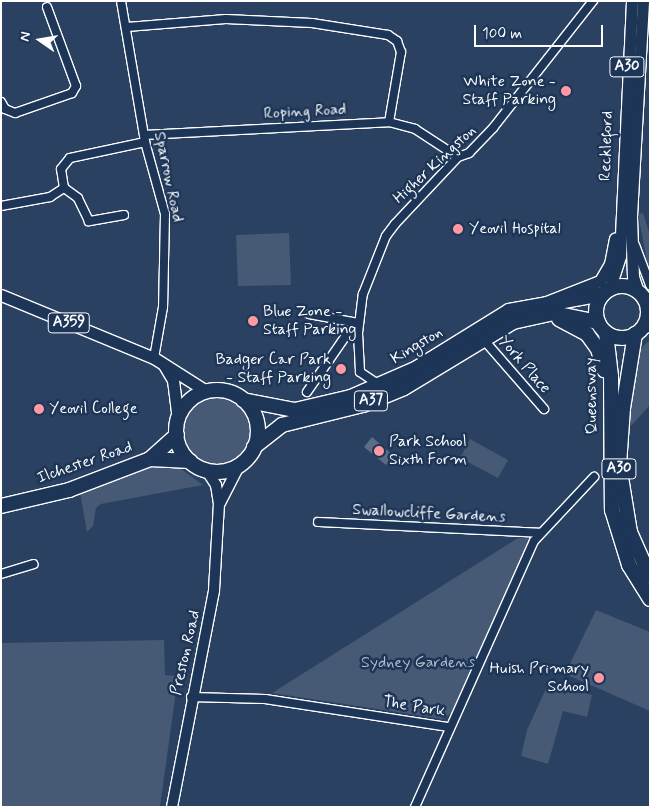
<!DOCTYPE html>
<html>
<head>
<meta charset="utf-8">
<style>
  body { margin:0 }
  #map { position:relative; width:651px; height:808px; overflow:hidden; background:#2a4161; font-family:Mynerve,sans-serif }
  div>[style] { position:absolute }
  .green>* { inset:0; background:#465975 }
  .round { border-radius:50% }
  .building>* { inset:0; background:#5b6c86 }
  .roads { filter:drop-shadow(1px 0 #fff) drop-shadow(-1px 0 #fff) drop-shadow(0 1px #fff) drop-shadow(0 -1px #fff) }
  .street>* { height:8px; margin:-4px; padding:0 4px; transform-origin:4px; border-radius:4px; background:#1d3557 }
  .secondary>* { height:10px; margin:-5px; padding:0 5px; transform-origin:5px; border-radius:5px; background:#1d3557 }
  .primary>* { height:11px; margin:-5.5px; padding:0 5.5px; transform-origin:5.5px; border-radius:5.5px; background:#1d3557 }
  .highway>* { height:14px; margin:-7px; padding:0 7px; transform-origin:7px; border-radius:7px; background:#1d3557 }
  .highway>.ring { margin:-7px; padding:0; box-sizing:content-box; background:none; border:14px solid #1d3557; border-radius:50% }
  .dots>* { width:14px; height:14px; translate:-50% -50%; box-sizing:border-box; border:2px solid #1d3557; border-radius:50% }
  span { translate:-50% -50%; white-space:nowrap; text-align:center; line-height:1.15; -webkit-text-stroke:5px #1d3557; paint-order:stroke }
  .shield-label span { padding:1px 4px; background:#1d3557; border:1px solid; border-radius:4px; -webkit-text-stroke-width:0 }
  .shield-label { font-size:15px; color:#fff; font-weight:700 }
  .poi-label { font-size:16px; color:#fff }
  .right { translate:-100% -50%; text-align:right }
  .left { translate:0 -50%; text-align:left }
  .street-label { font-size:16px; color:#fff }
  .park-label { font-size:16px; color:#b5bdc8 }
  .frame { position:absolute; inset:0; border:2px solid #fff; pointer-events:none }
  .north { position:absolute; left:15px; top:15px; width:50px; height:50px; -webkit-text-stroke:4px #1d3557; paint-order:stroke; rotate:283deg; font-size:14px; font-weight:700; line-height:20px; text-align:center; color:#fff }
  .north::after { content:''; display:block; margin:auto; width:18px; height:22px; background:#fff; clip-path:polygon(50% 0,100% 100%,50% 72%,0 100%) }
  .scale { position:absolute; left:474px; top:25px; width:129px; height:22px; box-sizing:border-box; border:2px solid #fff; border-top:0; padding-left:6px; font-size:15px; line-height:18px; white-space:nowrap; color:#fff; -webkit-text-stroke:4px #1d3557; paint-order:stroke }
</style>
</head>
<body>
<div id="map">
  <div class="green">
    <div style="clip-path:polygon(643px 213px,650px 235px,650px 276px,638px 214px)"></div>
    <div style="clip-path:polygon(289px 233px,291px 285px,238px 286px,236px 235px)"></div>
    <div style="clip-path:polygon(650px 340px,650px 405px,631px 426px,627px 423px,639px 350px)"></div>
    <div class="round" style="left:182px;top:396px;width:70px;height:70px"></div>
    <div style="clip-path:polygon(470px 439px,508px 460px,498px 478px,460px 458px)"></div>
    <div style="clip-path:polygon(150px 465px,181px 469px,203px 485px,101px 504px,96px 508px,93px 526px,87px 532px,80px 492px)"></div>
    <div style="clip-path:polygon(526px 537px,530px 541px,527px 550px,467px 683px,453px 712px,443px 719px,272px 693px,518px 538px)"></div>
    <div style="clip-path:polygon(596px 610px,650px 632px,650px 711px,565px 674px)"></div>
    <div style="clip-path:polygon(164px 640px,165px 675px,178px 676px,160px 807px,1px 807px,1px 643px)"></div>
    <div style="clip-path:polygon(548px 684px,592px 695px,587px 717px,563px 711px,548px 764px,521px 756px,527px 730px)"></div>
  </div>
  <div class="building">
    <div style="clip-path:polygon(372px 437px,394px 456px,386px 465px,364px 447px)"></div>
  </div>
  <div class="roads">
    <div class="street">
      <div style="left:121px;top:1px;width:143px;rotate:80.3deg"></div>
      <div style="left:145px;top:142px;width:75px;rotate:74.5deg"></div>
      <div style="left:165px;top:214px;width:93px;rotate:91.2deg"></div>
      <div style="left:163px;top:307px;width:52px;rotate:100deg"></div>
      <div style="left:127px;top:27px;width:99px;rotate:-4.6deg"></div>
      <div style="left:226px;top:19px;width:86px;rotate:2.7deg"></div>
      <div style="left:312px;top:23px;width:77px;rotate:9deg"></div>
      <div style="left:388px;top:35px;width:11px;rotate:34deg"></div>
      <div style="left:397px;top:41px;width:12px;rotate:70deg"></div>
      <div style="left:401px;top:52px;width:71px;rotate:99.7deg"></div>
      <div style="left:1px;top:102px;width:8px;rotate:60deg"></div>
      <div style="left:5px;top:109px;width:11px;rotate:22deg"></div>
      <div style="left:15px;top:113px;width:60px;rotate:-19.3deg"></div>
      <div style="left:72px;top:93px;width:8px;rotate:-60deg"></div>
      <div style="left:76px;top:86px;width:84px;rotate:-110.2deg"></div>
      <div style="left:144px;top:135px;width:245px;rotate:-3deg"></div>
      <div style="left:389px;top:122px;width:27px;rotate:15deg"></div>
      <div style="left:415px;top:129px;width:51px;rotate:33.1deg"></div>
      <div style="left:1px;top:206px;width:50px;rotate:-10.4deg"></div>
      <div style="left:50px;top:197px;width:17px;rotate:-33deg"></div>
      <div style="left:124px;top:215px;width:36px;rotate:170deg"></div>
      <div style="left:89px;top:221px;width:25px;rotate:-116deg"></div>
      <div style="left:78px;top:198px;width:17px;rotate:-144deg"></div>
      <div style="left:64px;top:188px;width:19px;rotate:-99deg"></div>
      <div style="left:61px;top:169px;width:14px;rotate:-51deg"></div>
      <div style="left:70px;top:158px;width:77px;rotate:-12deg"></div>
      <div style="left:635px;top:245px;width:43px;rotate:69.4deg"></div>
      <div style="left:644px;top:300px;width:6px;rotate:18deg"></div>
      <div style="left:309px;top:314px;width:50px;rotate:10.4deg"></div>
      <div style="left:641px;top:330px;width:9px;rotate:-13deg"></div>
      <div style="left:358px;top:333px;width:39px;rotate:87deg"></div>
      <div style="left:360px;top:372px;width:23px;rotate:34deg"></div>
      <div style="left:483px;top:339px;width:93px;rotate:48.9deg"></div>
      <div style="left:307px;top:392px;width:70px;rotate:-55.4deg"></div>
      <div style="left:347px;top:334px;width:11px;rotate:-5deg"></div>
      <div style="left:358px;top:333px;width:39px;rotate:-83deg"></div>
      <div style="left:363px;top:294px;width:62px;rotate:-68.4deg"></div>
      <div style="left:386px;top:236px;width:15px;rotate:-53deg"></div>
      <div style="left:395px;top:224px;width:92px;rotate:-46.8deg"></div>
      <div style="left:458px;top:157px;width:12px;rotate:-20deg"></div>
      <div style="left:469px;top:153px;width:35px;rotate:-46deg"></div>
      <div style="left:493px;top:128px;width:162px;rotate:-51.8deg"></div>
      <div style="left:318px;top:522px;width:222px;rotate:2.8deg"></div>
      <div style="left:1px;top:574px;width:34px;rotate:-17deg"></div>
      <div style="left:191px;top:697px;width:74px;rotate:1.5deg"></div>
      <div style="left:265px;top:699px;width:186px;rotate:8.7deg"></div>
      <div style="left:415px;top:807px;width:291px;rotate:-65.9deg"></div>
      <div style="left:534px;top:541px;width:88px;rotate:-46.8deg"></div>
    </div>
    <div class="secondary">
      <div style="left:220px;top:503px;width:44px;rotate:-62.9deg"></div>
      <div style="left:172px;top:807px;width:221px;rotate:-79deg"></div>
      <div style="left:214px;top:590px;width:86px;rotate:-86.7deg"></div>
      <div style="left:219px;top:504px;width:19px;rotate:-99deg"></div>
      <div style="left:216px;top:485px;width:17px;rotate:-123deg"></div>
    </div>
    <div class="primary">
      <div style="left:609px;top:290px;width:36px;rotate:-72deg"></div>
      <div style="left:620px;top:256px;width:255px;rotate:-87.3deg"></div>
      <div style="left:638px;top:292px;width:16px;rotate:-108deg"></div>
      <div style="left:633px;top:277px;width:61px;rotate:-91.9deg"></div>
      <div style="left:631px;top:216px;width:215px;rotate:-86.8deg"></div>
      <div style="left:1px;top:295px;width:165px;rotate:22.4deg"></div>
      <div style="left:154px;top:358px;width:62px;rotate:32.4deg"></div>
      <div style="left:546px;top:302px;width:58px;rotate:-21.3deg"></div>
      <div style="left:600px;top:281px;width:20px;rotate:-60deg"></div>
      <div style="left:610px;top:264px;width:26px;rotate:-79deg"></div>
      <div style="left:164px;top:365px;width:17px;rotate:59deg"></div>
      <div style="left:173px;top:380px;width:40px;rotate:82.9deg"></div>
    </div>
    <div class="highway">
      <div class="ring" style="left:596px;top:286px;width:38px;height:38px"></div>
      <div style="left:559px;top:319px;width:32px;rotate:28deg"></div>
      <div style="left:587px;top:334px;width:19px;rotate:54deg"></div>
      <div style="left:598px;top:349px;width:22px;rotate:74deg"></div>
      <div style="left:606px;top:333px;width:43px;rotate:83.4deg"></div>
      <div style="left:611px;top:376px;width:134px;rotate:89.6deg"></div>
      <div style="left:612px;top:510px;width:58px;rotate:72.8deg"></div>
      <div style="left:629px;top:565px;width:40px;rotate:58deg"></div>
      <div style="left:635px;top:334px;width:75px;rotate:99.2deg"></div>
      <div style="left:623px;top:408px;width:57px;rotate:94deg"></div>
      <div style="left:619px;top:465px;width:68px;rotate:80.7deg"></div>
      <div style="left:630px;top:532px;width:49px;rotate:66deg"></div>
      <div class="ring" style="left:176px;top:390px;width:68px;height:68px"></div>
      <div style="left:243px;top:400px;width:53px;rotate:10.9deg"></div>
      <div style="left:295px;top:410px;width:57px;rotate:-13.1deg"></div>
      <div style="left:351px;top:397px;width:72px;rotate:-23.7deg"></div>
      <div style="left:417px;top:368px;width:108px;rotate:-31.8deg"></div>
      <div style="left:509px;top:311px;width:96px;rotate:-10.3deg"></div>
      <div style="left:254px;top:447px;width:36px;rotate:-38deg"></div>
      <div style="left:282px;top:425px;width:83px;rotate:-13.9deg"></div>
      <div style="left:363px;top:405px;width:44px;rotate:-22.5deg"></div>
      <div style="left:404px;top:388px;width:127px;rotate:-31.2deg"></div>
      <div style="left:513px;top:322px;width:42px;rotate:-12.4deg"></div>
      <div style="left:554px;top:313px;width:45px;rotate:11.6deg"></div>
      <div style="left:150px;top:459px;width:40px;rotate:2.9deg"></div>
      <div style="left:1px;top:506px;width:70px;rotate:-13.2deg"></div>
      <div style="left:69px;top:490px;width:87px;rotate:-20.9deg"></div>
      <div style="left:150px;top:459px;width:36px;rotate:-42deg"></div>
    </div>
  </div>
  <div class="dots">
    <div style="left:566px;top:91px;background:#ff9aa2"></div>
    <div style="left:458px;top:229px;background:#ff9aa2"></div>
    <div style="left:253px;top:321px;background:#ff9aa2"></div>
    <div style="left:341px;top:369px;background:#ff9aa2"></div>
    <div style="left:39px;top:409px;background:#ff9aa2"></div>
    <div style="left:379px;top:451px;background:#ff9aa2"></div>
    <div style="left:599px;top:678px;background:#ff9aa2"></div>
  </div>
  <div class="shield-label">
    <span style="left:627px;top:67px">A30</span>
    <span style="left:69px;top:323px">A359</span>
    <span style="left:371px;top:401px">A37</span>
    <span style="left:619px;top:469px">A30</span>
  </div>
  <div class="poi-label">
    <span class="right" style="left:556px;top:91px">White Zone -<br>Staff Parking</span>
    <span class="left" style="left:469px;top:229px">Yeovil Hospital</span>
    <span class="left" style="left:263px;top:321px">Blue Zone -<br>Staff Parking</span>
    <span class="right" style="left:331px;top:369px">Badger Car Park<br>- Staff Parking</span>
    <span class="left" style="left:49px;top:409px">Yeovil College</span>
    <span class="left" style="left:389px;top:451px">Park School<br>Sixth Form</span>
    <span class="right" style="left:589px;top:678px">Huish Primary<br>School</span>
  </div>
  <div class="street-label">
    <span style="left:305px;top:112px;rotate:-3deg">Roping Road</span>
    <span style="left:607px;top:146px;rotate:-88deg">Reckleford</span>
    <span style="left:435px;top:165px;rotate:-43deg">Higher Kingston</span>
    <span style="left:168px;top:177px;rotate:78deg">Sparrow Road</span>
    <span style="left:417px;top:346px;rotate:-31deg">Kingston</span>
    <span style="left:524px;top:365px;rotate:49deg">York Place</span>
    <span style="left:592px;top:396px;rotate:-91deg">Queensway</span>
    <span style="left:85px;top:463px;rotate:-19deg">Ilchester Road</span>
    <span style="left:429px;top:514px;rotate:3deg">Swallowcliffe Gardens</span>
    <span style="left:186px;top:653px;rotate:-77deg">Preston Road</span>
    <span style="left:414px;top:707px;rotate:9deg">The Park</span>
  </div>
  <div class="park-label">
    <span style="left:418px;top:663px">Sydney Gardens</span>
  </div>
  <div class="frame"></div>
  <div class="north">N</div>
  <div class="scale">100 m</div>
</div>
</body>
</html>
